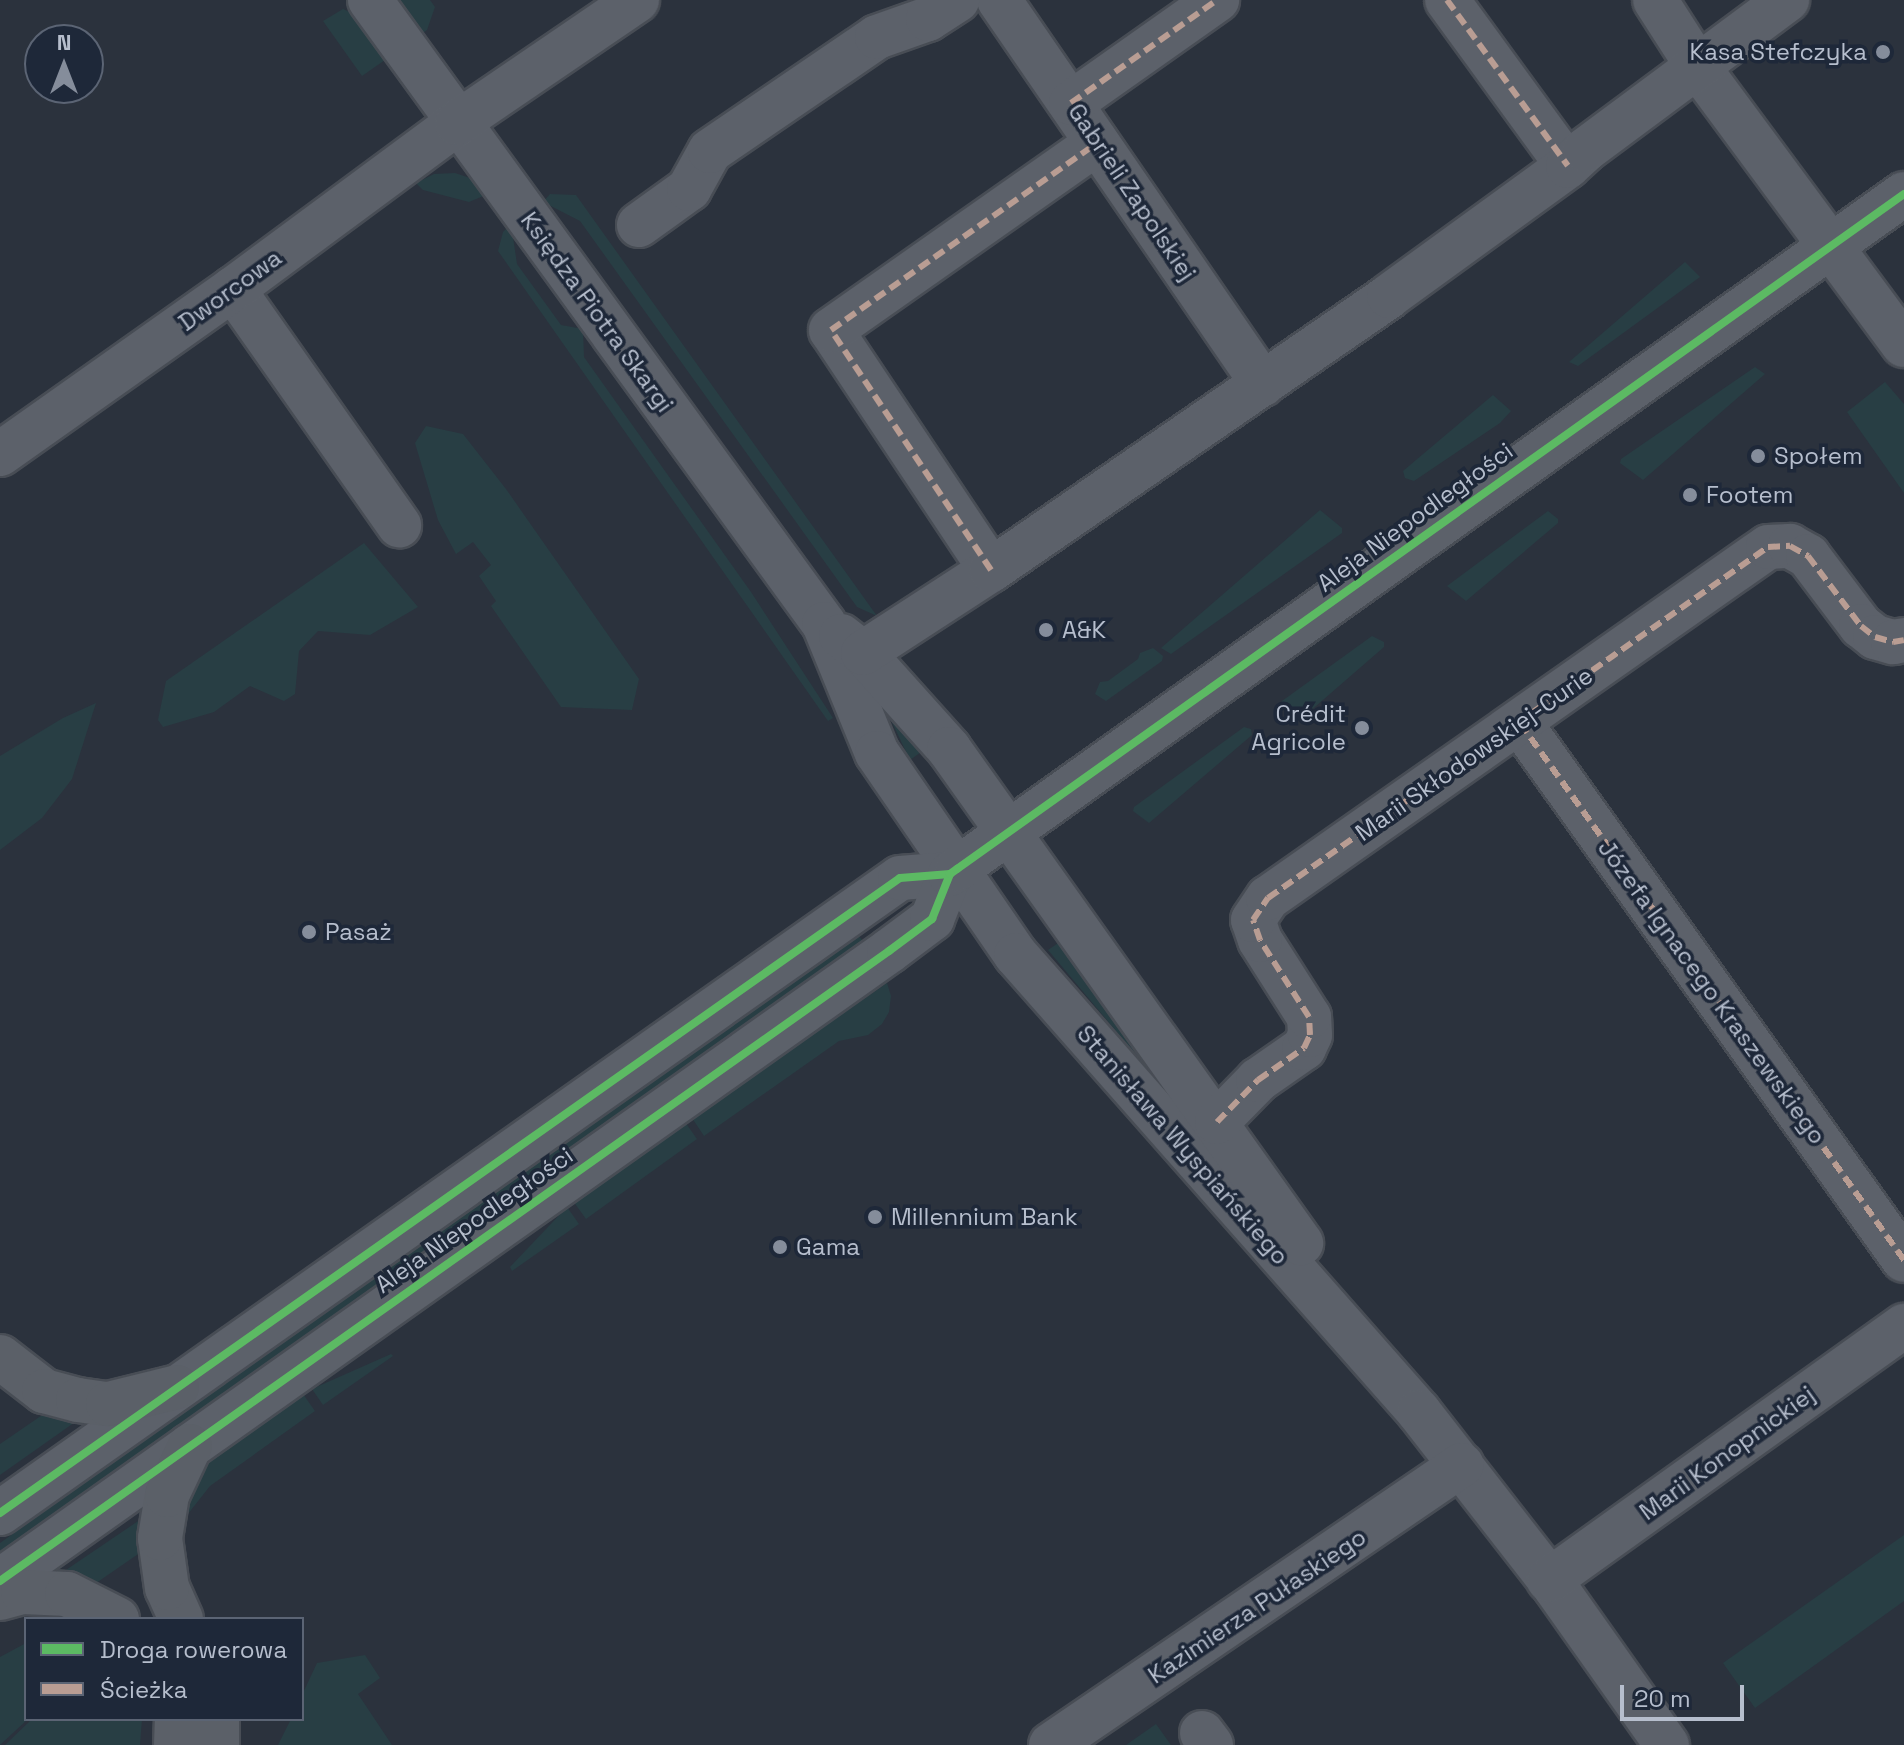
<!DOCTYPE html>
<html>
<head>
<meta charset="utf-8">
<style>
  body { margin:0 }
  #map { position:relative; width:1904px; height:1745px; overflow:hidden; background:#2b323d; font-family:"Space Grotesk",sans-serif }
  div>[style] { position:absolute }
  .green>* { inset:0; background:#283e44 }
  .roads { filter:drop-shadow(2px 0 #484d55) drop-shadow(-2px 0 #484d55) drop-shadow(0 2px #484d55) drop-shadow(0 -2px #484d55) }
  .minor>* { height:44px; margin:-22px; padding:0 22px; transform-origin:22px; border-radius:22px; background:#5c616a }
  .tertiary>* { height:44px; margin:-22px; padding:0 22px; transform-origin:22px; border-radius:22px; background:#5c616a }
  .secondary>* { height:44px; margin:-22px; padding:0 22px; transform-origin:22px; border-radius:22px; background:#5b6068 }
  .quiet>* { height:6px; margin-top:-3px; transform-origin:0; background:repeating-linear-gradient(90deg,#b99d93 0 12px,transparent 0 18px) }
  .cycleway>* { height:8px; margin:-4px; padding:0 4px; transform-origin:4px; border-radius:4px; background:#5cba63 }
  .dots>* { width:22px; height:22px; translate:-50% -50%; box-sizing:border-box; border:4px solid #1e2839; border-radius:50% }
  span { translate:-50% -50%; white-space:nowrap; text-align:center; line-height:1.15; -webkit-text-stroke:7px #1e2839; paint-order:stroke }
  .poi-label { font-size:24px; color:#b6becd }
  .right { translate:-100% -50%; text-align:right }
  .left { translate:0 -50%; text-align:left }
  .street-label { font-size:24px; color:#b6becd }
  .legend { position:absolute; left:24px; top:1617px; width:280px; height:104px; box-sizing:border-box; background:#1e2839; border:2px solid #5b6474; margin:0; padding:10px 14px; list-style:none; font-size:24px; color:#b6becd }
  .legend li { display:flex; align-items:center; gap:16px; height:40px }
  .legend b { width:40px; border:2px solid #5b6474 }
  .north { position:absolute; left:24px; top:24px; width:80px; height:80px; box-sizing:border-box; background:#1e2839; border:2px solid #5b6474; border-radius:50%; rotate:0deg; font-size:22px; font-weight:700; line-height:32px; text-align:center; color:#b6becd }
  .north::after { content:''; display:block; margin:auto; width:28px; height:36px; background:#858d9b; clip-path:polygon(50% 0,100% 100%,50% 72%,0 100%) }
  .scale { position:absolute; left:1620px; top:1685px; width:124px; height:36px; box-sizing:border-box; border:4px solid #b6becd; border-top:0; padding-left:10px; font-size:24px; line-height:28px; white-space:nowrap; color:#b6becd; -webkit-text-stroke:6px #1e2839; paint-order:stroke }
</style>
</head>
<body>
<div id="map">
  <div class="green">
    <div style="clip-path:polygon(395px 0,430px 0,435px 7px,427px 30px,420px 35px)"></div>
    <div style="clip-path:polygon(343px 9px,352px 13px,385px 60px,362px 76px,323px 21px)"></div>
    <div style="clip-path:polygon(455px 173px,473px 179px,488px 194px,469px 202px,423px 190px,416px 183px,434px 174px)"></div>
    <div style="clip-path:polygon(550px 194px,576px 195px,877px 616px,857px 607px,580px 221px,543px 202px)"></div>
    <div style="clip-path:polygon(511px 224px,517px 264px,561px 325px,583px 329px,584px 357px,751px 592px,833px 718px,828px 721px,498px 251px,503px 232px)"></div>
    <div style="clip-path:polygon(1685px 262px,1700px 277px,1578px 366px,1569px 362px)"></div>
    <div style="clip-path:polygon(1755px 367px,1765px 374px,1643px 480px,1620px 463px,1621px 459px)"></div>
    <div style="clip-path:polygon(1885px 382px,1904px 404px,1904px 493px,1847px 412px)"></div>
    <div style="clip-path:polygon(1493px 395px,1511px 411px,1500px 423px,1414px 481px,1405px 478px,1403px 471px)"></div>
    <div style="clip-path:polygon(426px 426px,463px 434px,506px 489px,639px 679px,632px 710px,561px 707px,491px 606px,496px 601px,479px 576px,491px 565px,473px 542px,456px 554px,438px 520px,415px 443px)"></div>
    <div style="clip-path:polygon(1320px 510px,1342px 528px,1342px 533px,1171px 654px,1161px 648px)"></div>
    <div style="clip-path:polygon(1548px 511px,1558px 519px,1558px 523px,1466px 601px,1447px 586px)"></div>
    <div style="clip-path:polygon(364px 543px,418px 607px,370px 635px,318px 631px,299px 651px,295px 694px,284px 701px,250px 686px,214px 712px,163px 727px,158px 720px,166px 681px)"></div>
    <div style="clip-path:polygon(1372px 636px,1384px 642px,1384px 647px,1301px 719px,1295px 719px,1280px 706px,1282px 701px)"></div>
    <div style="clip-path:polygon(1153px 648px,1163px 656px,1162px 661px,1106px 701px,1095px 694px,1100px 682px,1108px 681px,1138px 659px,1140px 653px)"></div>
    <div style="clip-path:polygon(96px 703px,72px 779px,42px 818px,0 850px,0 756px,63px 718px)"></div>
    <div style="clip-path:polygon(888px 714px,928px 747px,910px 760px)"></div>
    <div style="clip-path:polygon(1244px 727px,1251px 729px,1252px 735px,1149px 823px,1133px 811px,1134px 807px)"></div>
    <div style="clip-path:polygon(857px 934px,863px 941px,0 1553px,0 1543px)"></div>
    <div style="clip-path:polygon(1064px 939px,1149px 1065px,1147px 1068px,1048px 950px)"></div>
    <div style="clip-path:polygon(887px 983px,891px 996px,889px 1012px,882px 1024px,868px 1035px,839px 1041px,704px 1136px,692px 1118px)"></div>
    <div style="clip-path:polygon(685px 1122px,697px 1139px,586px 1219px,573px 1201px)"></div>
    <div style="clip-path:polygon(567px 1207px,579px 1224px,512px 1271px,510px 1267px)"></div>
    <div style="clip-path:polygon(391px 1354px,393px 1356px,323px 1405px,312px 1389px)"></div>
    <div style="clip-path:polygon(303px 1394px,315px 1411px,210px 1486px,180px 1524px,180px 1511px,199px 1475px,211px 1461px)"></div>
    <div style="clip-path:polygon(51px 1409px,78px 1420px,0 1475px,0 1444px)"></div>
    <div style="clip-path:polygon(147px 1515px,144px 1550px,89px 1588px,60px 1574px)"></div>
    <div style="clip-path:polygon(1904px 1535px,1904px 1601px,1755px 1708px,1723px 1663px)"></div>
    <div style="clip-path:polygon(26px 1643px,28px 1719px,0 1745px,0 1657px)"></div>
    <div style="clip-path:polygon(365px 1655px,380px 1678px,358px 1694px,392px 1745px,278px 1745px,291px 1719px,302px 1719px,302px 1695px,317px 1663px)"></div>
    <div style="clip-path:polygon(32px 1719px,142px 1719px,140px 1745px,5px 1745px)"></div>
    <div style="clip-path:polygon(1156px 1724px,1171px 1745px,1126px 1745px)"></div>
  </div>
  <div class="roads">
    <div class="minor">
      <div style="left:370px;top:0;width:772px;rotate:53.96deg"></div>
      <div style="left:824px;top:624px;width:139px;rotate:67.7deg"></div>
      <div style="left:877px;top:753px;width:245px;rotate:55.5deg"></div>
      <div style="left:1016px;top:955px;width:609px;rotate:48.59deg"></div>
      <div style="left:1419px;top:1412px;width:222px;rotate:52.1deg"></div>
      <div style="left:1555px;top:1587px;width:194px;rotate:54.7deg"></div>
      <div style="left:999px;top:0;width:466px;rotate:55.5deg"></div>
      <div style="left:1447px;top:0;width:205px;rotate:53.9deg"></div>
      <div style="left:1655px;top:0;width:80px;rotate:57.3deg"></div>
      <div style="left:1698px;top:67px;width:346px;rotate:53.5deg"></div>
      <div style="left:1071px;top:103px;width:179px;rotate:-35.2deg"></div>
      <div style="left:639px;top:225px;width:62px;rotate:-35.8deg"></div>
      <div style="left:689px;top:189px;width:43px;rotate:-61.1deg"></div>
      <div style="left:710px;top:151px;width:202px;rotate:-34.3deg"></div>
      <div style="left:877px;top:37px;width:54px;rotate:-19.4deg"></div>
      <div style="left:928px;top:19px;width:35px;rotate:-33deg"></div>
      <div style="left:233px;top:289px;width:289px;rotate:54.9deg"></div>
      <div style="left:0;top:454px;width:286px;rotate:-35.3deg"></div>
      <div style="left:233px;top:289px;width:279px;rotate:-36.5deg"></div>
      <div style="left:457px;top:123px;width:218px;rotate:-34.3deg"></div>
      <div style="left:991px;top:570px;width:288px;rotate:-123.7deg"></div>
      <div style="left:831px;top:330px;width:325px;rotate:-35.1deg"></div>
      <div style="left:841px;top:636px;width:28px;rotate:38deg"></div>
      <div style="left:863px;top:653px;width:129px;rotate:48.1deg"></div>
      <div style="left:949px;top:749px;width:607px;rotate:54.53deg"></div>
      <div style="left:863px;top:653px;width:153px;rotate:-33deg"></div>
      <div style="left:991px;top:570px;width:483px;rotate:-34.5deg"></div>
      <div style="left:1389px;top:296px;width:221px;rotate:-36deg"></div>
      <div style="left:1568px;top:166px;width:23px;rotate:-43deg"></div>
      <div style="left:1585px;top:150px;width:252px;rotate:-36.6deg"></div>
      <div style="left:1520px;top:723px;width:660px;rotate:54.43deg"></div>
      <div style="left:1217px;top:1122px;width:59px;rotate:-45.7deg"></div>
      <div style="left:1258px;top:1080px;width:56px;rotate:-34.8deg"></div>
      <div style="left:1304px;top:1048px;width:14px;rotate:-65deg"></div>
      <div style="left:1310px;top:1035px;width:18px;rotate:-93deg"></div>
      <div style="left:1309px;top:1017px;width:91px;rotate:-122.5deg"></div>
      <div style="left:1260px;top:940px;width:21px;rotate:-109deg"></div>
      <div style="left:1253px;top:920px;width:27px;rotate:-56deg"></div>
      <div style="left:1268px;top:898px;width:611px;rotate:-35.07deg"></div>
      <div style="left:1768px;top:547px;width:22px;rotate:-3deg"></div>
      <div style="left:1790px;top:546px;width:21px;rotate:29deg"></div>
      <div style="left:1808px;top:556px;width:88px;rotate:52.9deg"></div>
      <div style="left:1861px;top:626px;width:18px;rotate:38deg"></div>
      <div style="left:1875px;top:637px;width:19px;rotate:16deg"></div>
      <div style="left:1893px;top:642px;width:11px;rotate:-10deg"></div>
      <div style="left:1549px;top:1580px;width:437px;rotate:-35.6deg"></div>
      <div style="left:1202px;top:1733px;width:15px;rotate:53deg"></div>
      <div style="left:1051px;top:1745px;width:497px;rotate:-34.3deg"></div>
    </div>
    <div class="tertiary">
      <div style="left:0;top:1513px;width:1101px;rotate:-35.21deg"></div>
      <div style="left:900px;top:878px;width:50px;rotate:-4.6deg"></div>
      <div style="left:0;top:1581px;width:1090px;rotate:-35.32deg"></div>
      <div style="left:889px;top:951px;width:54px;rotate:-36.7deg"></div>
      <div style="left:932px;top:919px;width:48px;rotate:-68.2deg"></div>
      <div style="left:950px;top:874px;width:9px;rotate:-36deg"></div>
      <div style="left:957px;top:869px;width:1163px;rotate:-35.48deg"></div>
    </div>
    <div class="secondary">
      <div style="left:0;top:1357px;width:56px;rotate:37.7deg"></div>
      <div style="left:44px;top:1391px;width:35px;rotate:15deg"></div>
      <div style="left:78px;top:1400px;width:30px;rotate:8deg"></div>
      <div style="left:108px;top:1404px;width:71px;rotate:-13.8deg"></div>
      <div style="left:0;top:1598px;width:24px;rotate:-15deg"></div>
      <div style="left:23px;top:1592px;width:44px;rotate:2.6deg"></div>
      <div style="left:67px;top:1594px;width:56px;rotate:26.6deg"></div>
      <div style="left:181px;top:1619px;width:34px;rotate:-114deg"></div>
      <div style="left:167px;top:1588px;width:50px;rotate:-98deg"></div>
      <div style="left:160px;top:1538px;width:44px;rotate:-80.8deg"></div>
      <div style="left:167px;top:1495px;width:54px;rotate:-64.9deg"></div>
      <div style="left:176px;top:1745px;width:26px;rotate:-88deg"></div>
      <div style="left:217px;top:1745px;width:26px;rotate:-90deg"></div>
    </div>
  </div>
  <div class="quiet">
    <div style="left:1447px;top:0;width:205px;rotate:53.9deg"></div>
    <div style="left:1071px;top:103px;width:179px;rotate:-35.2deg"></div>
    <div style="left:991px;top:570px;width:288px;rotate:-123.7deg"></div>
    <div style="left:831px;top:330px;width:325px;rotate:-35.1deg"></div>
    <div style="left:1520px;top:723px;width:660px;rotate:54.43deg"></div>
    <div style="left:1217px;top:1122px;width:59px;rotate:-45.7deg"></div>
    <div style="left:1258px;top:1080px;width:56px;rotate:-34.8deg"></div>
    <div style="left:1304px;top:1048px;width:14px;rotate:-65deg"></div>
    <div style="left:1310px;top:1035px;width:18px;rotate:-93deg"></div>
    <div style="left:1309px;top:1017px;width:91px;rotate:-122.5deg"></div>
    <div style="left:1260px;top:940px;width:21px;rotate:-109deg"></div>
    <div style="left:1253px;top:920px;width:27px;rotate:-56deg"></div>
    <div style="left:1268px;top:898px;width:611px;rotate:-35.07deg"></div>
    <div style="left:1768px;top:547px;width:22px;rotate:-3deg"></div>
    <div style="left:1790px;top:546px;width:21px;rotate:29deg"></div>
    <div style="left:1808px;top:556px;width:88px;rotate:52.9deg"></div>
    <div style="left:1861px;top:626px;width:18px;rotate:38deg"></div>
    <div style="left:1875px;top:637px;width:19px;rotate:16deg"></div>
    <div style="left:1893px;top:642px;width:11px;rotate:-10deg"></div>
  </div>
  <div class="cycleway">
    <div style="left:0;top:1513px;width:1101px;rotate:-35.21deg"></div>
    <div style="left:900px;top:878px;width:50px;rotate:-4.6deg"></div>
    <div style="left:0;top:1581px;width:1090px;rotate:-35.32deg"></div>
    <div style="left:889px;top:951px;width:54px;rotate:-36.7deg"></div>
    <div style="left:932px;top:919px;width:48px;rotate:-68.2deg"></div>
    <div style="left:950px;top:874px;width:9px;rotate:-36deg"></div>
    <div style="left:957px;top:869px;width:1163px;rotate:-35.48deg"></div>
  </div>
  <div class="dots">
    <div style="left:1883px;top:52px;background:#858d9b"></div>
    <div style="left:1758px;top:456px;background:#858d9b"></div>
    <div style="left:1690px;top:495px;background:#858d9b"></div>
    <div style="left:1046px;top:630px;background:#858d9b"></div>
    <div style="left:1362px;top:728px;background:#858d9b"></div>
    <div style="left:309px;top:932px;background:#858d9b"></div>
    <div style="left:875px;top:1217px;background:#858d9b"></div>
    <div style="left:780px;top:1247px;background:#858d9b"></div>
  </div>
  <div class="poi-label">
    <span class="right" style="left:1867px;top:52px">Kasa Stefczyka</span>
    <span class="left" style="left:1774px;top:456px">Społem</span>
    <span class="left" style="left:1706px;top:495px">Footem</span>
    <span class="left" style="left:1062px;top:630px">A&amp;K</span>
    <span class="right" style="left:1346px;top:728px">Crédit<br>Agricole</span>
    <span class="left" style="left:325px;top:932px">Pasaż</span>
    <span class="left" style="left:891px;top:1217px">Millennium Bank</span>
    <span class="left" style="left:796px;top:1247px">Gama</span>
  </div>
  <div class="street-label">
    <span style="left:1132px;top:192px;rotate:56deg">Gabrieli Zapolskiej</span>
    <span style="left:230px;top:290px;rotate:-36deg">Dworcowa</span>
    <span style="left:597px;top:312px;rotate:54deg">Księdza Piotra Skargi</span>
    <span style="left:1415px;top:517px;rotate:-36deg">Aleja Niepodległości</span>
    <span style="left:1474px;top:754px;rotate:-35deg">Marii Skłodowskiej-Curie</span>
    <span style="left:1712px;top:992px;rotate:54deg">Józefa Ignacego Kraszewskiego</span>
    <span style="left:1183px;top:1145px;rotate:49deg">Stanisława Wyspiańskiego</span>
    <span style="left:474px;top:1220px;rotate:-35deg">Aleja Niepodległości</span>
    <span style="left:1727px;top:1453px;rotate:-36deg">Marii Konopnickiej</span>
    <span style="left:1257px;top:1606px;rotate:-34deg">Kazimierza Pułaskiego</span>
  </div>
  <ul class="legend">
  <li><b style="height:10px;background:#5cba63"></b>Droga rowerowa</li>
  <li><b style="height:10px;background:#b99d93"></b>Ścieżka</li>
  </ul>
  <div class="north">N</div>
  <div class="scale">20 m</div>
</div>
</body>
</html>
